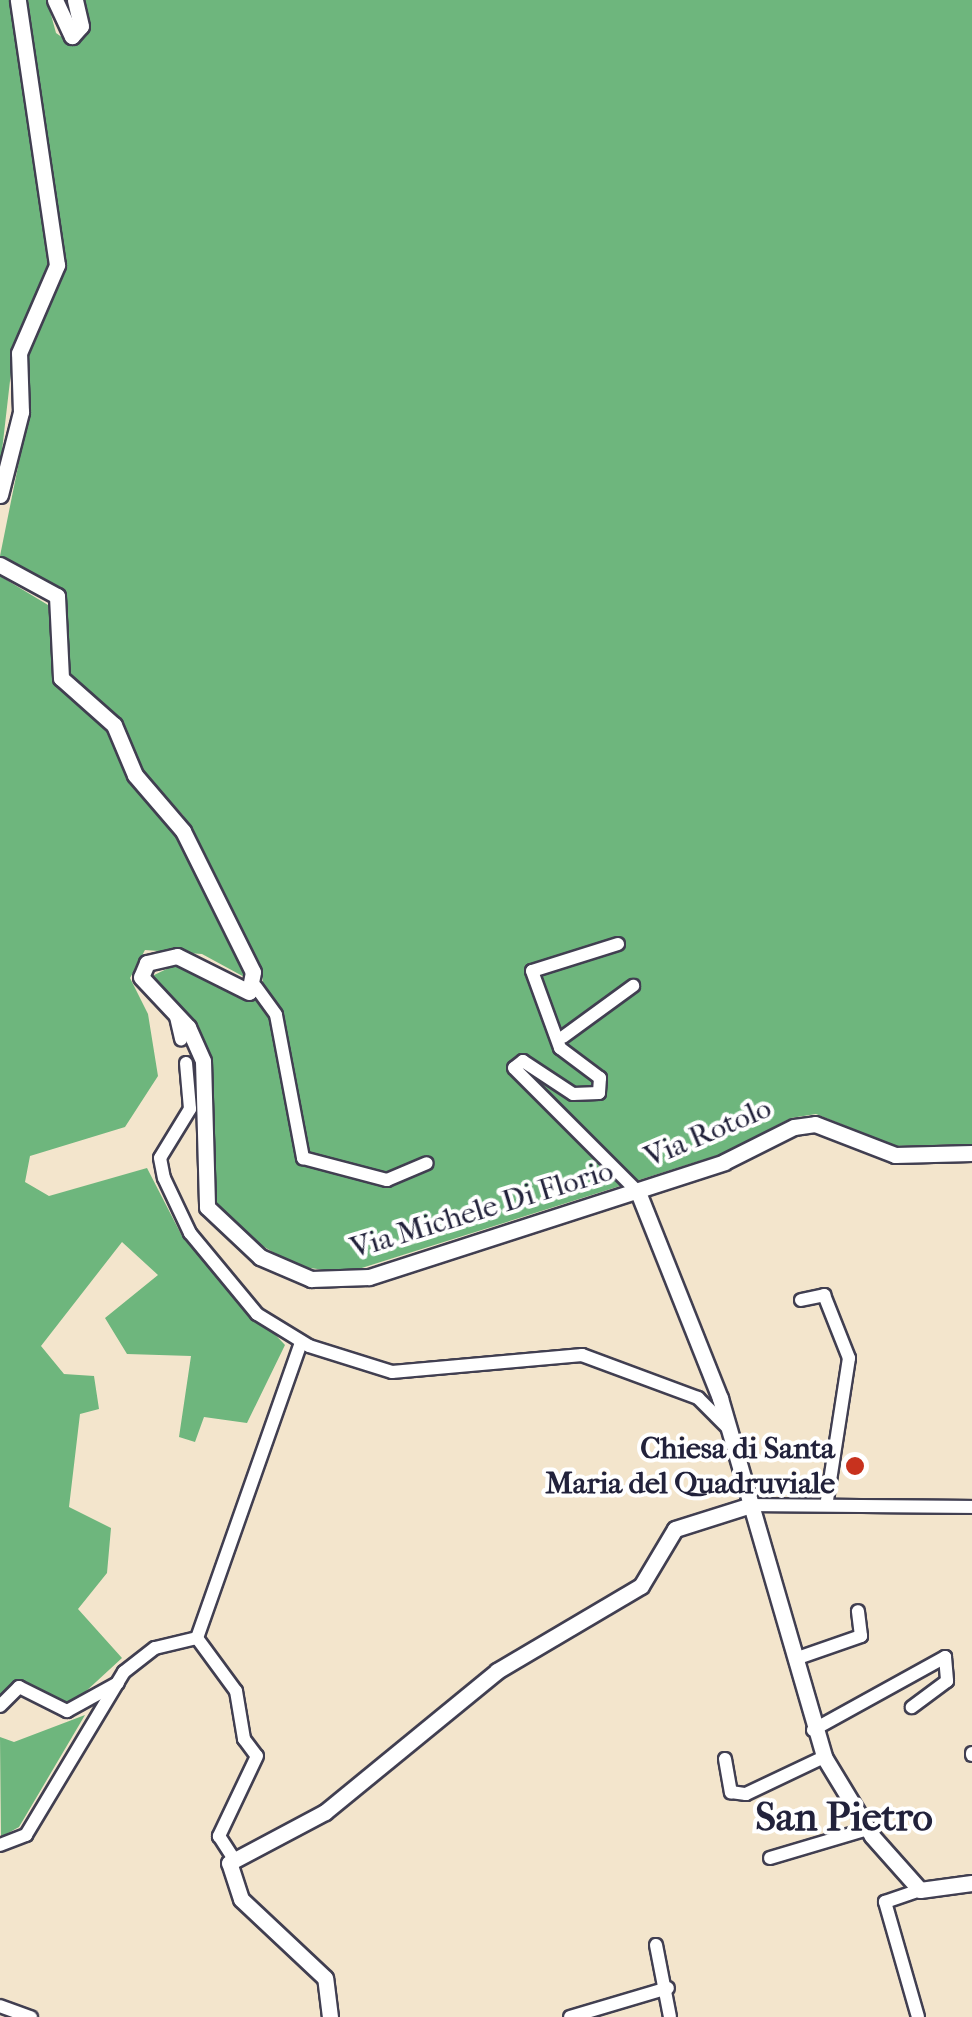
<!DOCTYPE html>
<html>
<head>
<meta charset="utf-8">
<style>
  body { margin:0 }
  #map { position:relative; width:972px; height:2017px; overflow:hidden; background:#f3e5cc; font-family:"IM FELL French Canon",serif }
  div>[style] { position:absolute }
  .forest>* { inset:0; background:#6eb67d }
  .roads { filter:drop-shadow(2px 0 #413f51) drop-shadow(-2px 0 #413f51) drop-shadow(0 2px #413f51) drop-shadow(0 -2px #413f51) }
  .minor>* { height:12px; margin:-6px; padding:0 6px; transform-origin:6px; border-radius:6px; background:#fff }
  .tertiary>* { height:15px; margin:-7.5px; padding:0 7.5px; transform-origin:7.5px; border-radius:7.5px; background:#fff }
  .dots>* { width:28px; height:28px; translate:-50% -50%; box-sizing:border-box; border:5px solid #fff; border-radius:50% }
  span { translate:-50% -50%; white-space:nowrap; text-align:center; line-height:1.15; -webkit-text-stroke:8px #fff; paint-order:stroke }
  .street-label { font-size:30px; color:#22223b }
  .poi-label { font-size:30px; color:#22223b; font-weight:700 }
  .right { translate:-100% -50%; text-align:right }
  .district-label { font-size:40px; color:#22223b; font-weight:700 }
</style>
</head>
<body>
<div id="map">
  <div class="forest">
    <div style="clip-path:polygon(0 0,9px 0,16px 29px,48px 268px,14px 346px,0 468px)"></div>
    <div style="clip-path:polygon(28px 0,47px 0,56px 33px,73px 45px,89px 27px,84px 0,972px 0,972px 1144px,896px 1146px,816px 1114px,791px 1118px,721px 1154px,346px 1273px,296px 1266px,233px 1228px,214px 1204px,208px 1047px,150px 977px,177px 964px,250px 1001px,264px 990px,261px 968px,183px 815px,142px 771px,121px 719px,69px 674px,64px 592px,0 556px,29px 412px,27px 355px,65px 266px)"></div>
    <div style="clip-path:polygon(0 576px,48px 605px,58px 682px,107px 732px,139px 793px,167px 820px,248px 979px,202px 954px,145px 950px,130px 978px,148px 1014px,158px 1076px,125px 1127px,30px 1156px,25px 1182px,49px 1196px,147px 1168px,182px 1236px,285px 1345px,247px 1423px,204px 1417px,195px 1442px,179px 1437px,191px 1356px,127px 1354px,105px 1318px,158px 1275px,122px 1242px,41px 1346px,64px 1374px,94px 1376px,99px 1409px,80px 1414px,69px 1507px,111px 1528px,107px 1573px,78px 1609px,122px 1658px,71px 1705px,18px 1680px,0 1709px)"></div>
    <div style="clip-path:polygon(85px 1715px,19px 1827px,1px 1837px,0 1737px,14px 1742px)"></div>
  </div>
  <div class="roads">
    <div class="minor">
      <div style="left:618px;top:944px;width:90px;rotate:162.6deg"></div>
      <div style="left:532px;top:971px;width:82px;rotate:70deg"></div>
      <div style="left:560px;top:1048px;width:50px;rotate:36.9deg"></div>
      <div style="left:600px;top:1078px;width:15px;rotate:94deg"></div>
      <div style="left:599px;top:1093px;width:26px;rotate:178deg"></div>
      <div style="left:573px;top:1094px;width:60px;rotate:-146.6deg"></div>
      <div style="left:523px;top:1061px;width:11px;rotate:142deg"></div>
      <div style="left:514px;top:1068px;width:175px;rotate:45deg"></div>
      <div style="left:256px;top:987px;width:34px;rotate:54deg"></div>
      <div style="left:276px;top:1015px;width:146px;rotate:79.3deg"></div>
      <div style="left:303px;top:1158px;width:87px;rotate:14.7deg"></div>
      <div style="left:387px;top:1180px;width:43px;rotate:-23deg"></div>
      <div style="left:176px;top:1017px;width:23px;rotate:77deg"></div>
      <div style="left:563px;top:1037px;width:87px;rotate:-36.1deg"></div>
      <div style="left:186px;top:1063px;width:46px;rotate:85deg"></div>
      <div style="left:190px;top:1109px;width:57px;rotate:121.5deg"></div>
      <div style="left:160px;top:1158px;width:20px;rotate:79deg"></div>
      <div style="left:164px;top:1178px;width:61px;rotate:64.7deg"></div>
      <div style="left:190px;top:1233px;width:105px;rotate:50.4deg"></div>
      <div style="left:257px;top:1314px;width:61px;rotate:31.6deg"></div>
      <div style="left:309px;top:1346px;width:87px;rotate:17.4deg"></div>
      <div style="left:392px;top:1372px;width:191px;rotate:-5.1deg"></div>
      <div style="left:582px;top:1355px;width:124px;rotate:20.3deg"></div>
      <div style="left:698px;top:1398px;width:42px;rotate:45deg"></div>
      <div style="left:801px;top:1300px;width:24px;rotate:-12deg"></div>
      <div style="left:824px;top:1295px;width:68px;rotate:68.4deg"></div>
      <div style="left:849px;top:1358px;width:144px;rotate:98.8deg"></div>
      <div style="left:751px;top:1505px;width:221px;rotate:0.5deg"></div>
      <div style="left:197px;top:1638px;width:314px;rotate:-70.6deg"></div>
      <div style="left:197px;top:1638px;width:66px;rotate:53.7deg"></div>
      <div style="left:236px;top:1691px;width:49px;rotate:80.5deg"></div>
      <div style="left:244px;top:1739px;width:21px;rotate:53deg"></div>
      <div style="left:257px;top:1756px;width:89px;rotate:115.4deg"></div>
      <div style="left:219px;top:1836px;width:27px;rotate:57deg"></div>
      <div style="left:795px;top:1659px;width:70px;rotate:-19.2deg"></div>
      <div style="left:861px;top:1636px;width:25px;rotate:-97deg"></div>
      <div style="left:0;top:1706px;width:27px;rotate:-45deg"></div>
      <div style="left:19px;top:1687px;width:54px;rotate:26.6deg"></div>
      <div style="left:67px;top:1711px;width:58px;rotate:-28.8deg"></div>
      <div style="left:813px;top:1730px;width:151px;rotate:-28.9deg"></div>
      <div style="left:945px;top:1657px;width:24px;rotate:85deg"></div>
      <div style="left:947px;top:1681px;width:44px;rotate:143.4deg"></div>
      <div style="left:972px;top:1753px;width:2px;rotate:90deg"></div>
      <div style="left:725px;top:1759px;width:34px;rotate:80deg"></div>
      <div style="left:731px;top:1792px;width:15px;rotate:8deg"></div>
      <div style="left:746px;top:1794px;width:86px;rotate:-25.4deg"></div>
      <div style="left:0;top:1845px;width:28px;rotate:-21deg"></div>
      <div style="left:26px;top:1835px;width:190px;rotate:-59deg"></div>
      <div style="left:124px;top:1672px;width:39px;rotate:-38deg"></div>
      <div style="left:155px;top:1648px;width:43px;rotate:-13.4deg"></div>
      <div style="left:770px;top:1858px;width:102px;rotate:-16.5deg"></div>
      <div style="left:656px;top:1945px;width:73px;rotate:79deg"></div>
      <div style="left:0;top:2006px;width:33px;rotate:20deg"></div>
      <div style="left:570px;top:2017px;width:102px;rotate:-16.5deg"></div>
      <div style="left:918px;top:2017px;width:120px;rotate:-106deg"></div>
      <div style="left:885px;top:1902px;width:37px;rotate:-19deg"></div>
    </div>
    <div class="tertiary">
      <div style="left:55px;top:0;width:40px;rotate:65deg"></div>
      <div style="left:72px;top:36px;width:13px;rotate:-48deg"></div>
      <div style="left:81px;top:26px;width:27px;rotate:-103deg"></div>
      <div style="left:0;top:495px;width:86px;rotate:-75.8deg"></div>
      <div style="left:21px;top:412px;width:59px;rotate:-91.9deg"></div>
      <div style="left:19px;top:353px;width:96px;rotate:-66.6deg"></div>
      <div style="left:57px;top:265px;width:268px;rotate:-98.4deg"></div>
      <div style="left:0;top:565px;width:65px;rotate:28.5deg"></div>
      <div style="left:57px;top:596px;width:82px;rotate:87.2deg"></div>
      <div style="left:61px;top:678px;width:71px;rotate:41.6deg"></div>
      <div style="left:114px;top:725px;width:54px;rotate:67.2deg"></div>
      <div style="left:135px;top:775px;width:74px;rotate:49.4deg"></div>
      <div style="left:183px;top:831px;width:157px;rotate:63.6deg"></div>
      <div style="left:253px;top:972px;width:20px;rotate:101deg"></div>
      <div style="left:249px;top:992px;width:80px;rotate:-153.4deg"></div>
      <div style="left:177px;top:956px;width:31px;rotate:167deg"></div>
      <div style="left:147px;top:963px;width:15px;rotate:113deg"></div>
      <div style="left:141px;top:977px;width:69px;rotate:46.8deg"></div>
      <div style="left:188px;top:1027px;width:37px;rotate:66deg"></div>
      <div style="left:203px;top:1061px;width:146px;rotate:88.4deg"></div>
      <div style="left:207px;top:1207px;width:73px;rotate:43.3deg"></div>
      <div style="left:260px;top:1257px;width:56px;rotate:23.3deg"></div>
      <div style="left:311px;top:1279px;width:58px;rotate:-2deg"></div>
      <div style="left:369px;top:1277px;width:373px;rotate:-17.9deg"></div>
      <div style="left:724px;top:1162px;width:78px;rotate:-26.6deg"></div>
      <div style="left:794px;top:1127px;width:21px;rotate:-8deg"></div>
      <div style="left:815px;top:1124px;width:86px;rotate:21.2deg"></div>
      <div style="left:895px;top:1155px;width:77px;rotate:-1.5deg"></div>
      <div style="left:638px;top:1192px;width:222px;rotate:68.3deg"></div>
      <div style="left:720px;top:1398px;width:374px;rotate:73.8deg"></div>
      <div style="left:824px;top:1757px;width:92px;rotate:58.7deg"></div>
      <div style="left:872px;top:1836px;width:72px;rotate:48.4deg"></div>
      <div style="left:920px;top:1890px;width:52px;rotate:-7.7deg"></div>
      <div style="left:330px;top:2017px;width:39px;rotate:-97deg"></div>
      <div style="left:325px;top:1978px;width:115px;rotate:-136.8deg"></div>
      <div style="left:241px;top:1899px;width:38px;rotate:-108deg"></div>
      <div style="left:229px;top:1863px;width:109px;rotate:-28deg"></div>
      <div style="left:325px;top:1812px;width:222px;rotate:-39.3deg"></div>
      <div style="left:497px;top:1671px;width:167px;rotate:-30.6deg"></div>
      <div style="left:641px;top:1586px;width:66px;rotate:-59.2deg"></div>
      <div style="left:675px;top:1529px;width:80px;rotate:-17.5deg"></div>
    </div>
  </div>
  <div class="dots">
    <div style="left:855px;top:1466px;background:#c8321e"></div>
  </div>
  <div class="street-label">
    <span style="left:708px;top:1133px;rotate:-23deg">Via Rotolo</span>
    <span style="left:482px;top:1210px;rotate:-17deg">Via Michele Di Florio</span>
  </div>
  <div class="poi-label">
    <span class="right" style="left:835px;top:1466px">Chiesa di Santa<br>Maria del Quadruviale</span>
  </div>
  <div class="district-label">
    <span style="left:844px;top:1817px">San Pietro</span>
  </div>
</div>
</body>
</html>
